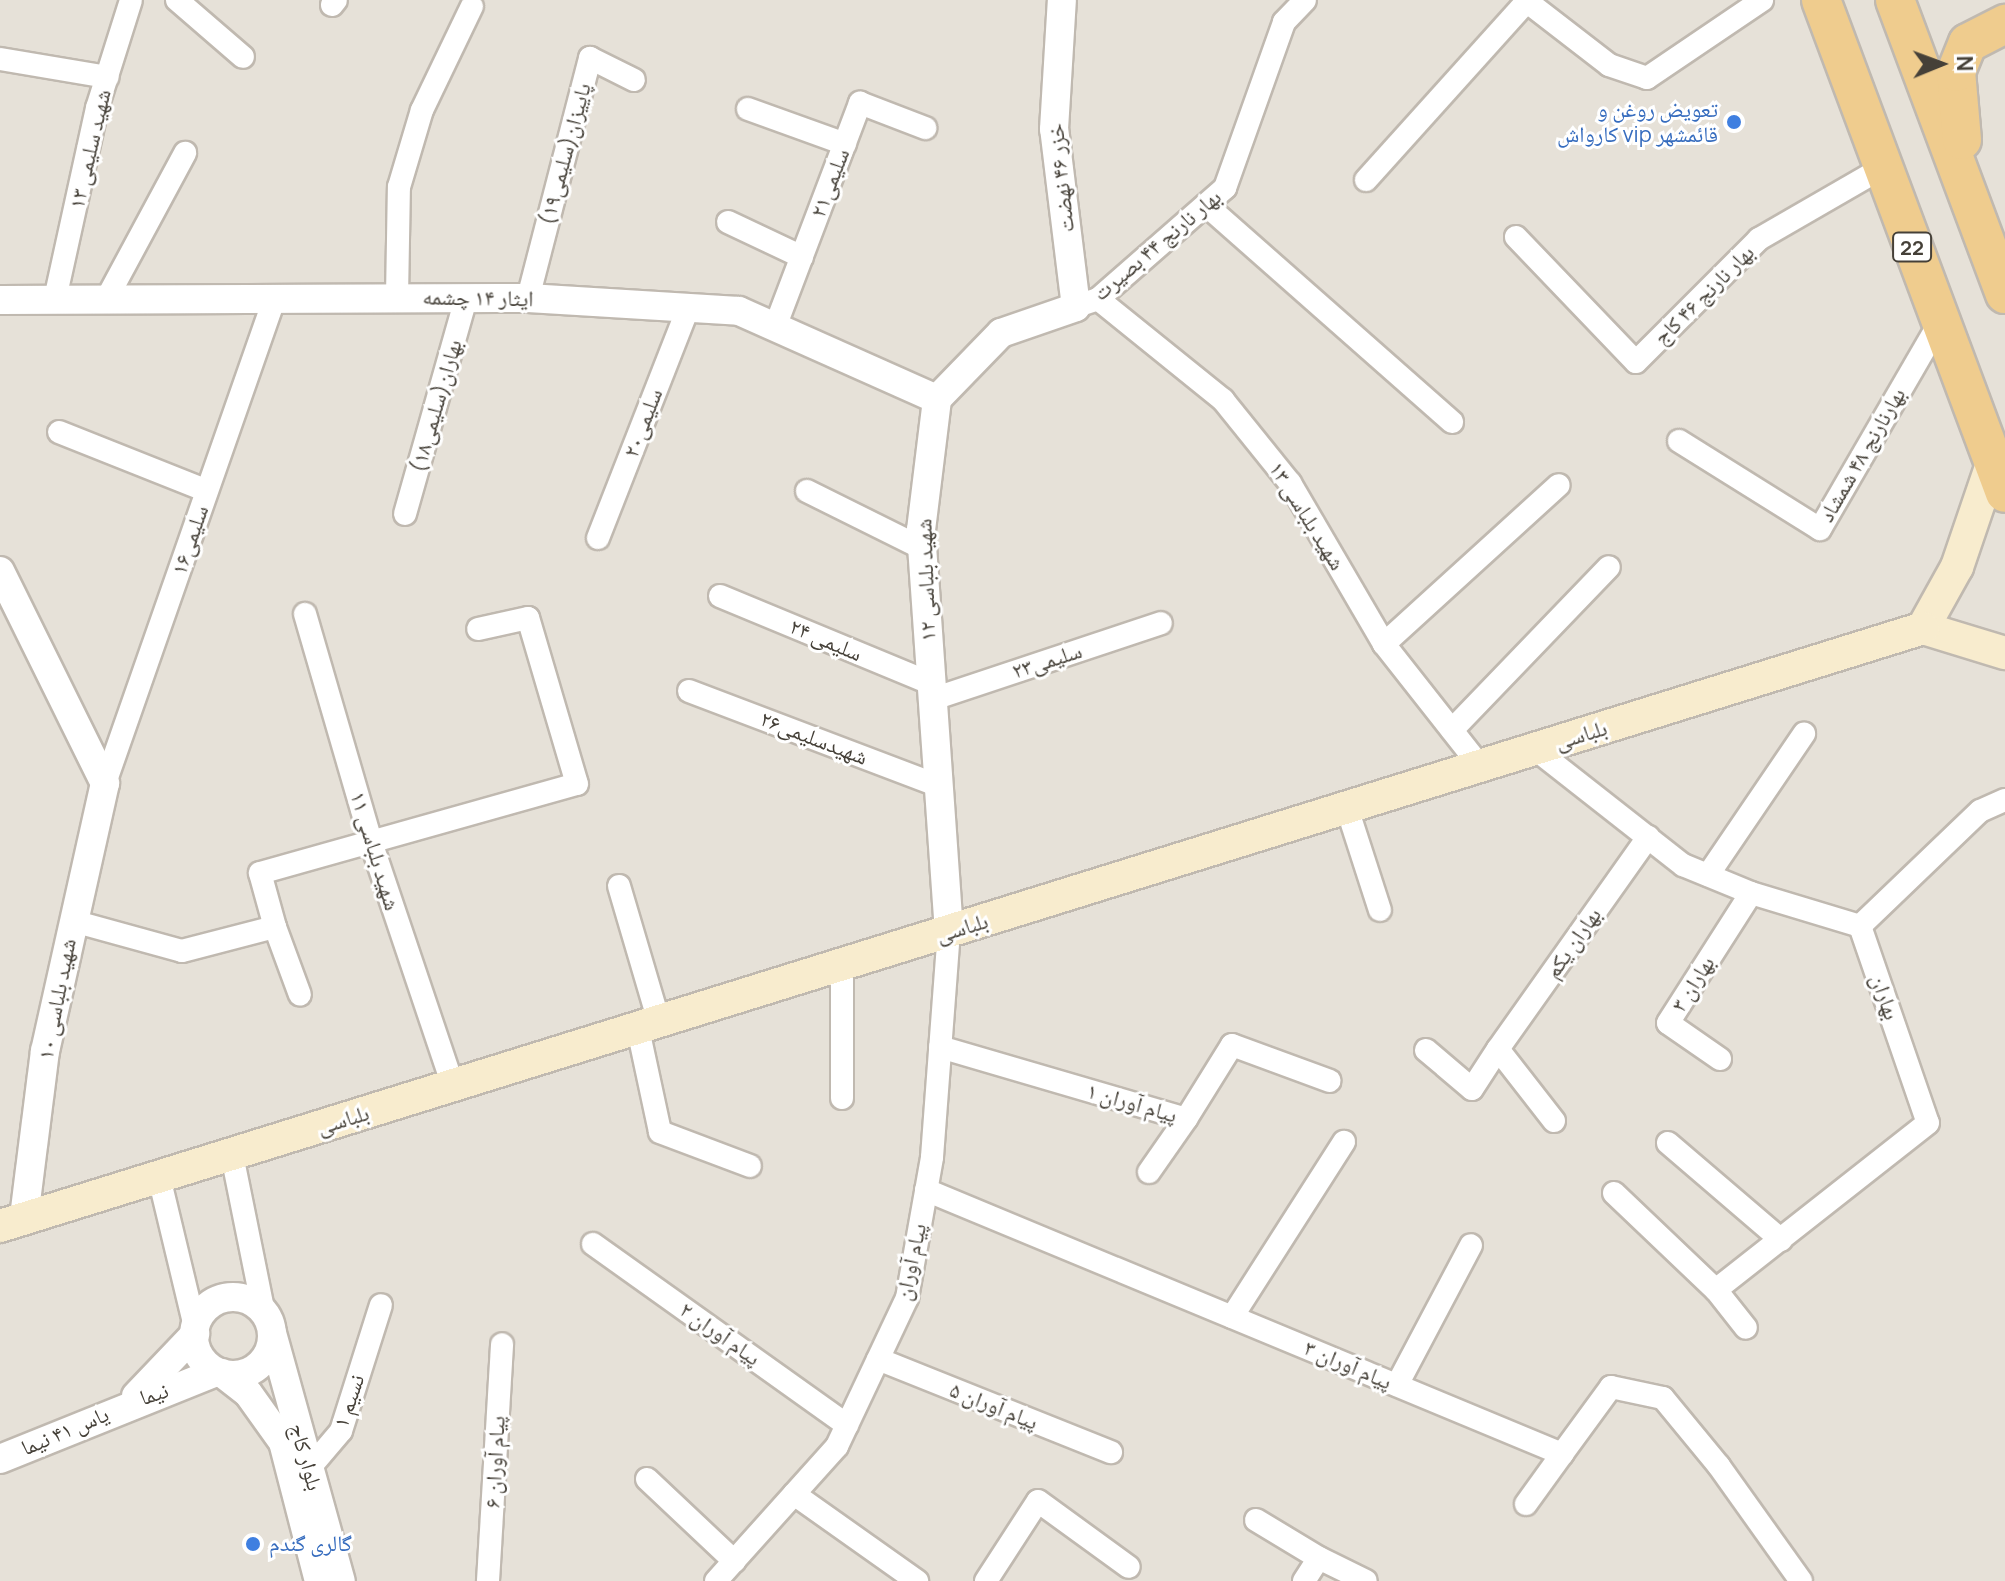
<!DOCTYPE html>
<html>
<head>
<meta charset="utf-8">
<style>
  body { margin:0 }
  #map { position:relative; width:2005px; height:1581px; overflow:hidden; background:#f3efe9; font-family:Manrope,"Noto Naskh Arabic",sans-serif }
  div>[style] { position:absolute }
  .residential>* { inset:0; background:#e6e1d8 }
  .roads { filter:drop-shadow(2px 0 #c0b9b0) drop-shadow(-2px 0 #c0b9b0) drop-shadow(0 2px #c0b9b0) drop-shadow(0 -2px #c0b9b0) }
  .minor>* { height:22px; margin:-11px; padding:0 11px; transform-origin:11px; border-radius:11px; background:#fff }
  .tertiary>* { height:28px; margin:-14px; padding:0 14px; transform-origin:14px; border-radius:14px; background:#fff }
  .tertiary>.ring { margin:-14px; padding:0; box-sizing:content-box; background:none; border:28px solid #fff; border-radius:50% }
  .secondary>* { height:32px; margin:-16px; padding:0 16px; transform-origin:16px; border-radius:16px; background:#f8ecce }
  .trunk>* { height:38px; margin:-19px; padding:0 19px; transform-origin:19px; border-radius:19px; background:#efcc8e }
  .dots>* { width:22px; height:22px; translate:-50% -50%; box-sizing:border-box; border:4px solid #fff; border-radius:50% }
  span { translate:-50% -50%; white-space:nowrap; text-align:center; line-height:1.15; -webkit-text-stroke:6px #fff; paint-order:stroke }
  .shield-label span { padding:2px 6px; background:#fff; border:2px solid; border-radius:6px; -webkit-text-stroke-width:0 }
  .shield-label { font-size:20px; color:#454038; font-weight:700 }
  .shop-label { font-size:22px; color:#366cbe }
  .right { translate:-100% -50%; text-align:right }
  .left { translate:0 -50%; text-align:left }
  .street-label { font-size:22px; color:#454038 }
  .north { position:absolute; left:1901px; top:24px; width:80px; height:80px; -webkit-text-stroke:6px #fff; paint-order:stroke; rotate:89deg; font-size:22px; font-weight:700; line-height:32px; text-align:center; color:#454038 }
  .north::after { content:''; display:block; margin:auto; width:28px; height:36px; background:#454038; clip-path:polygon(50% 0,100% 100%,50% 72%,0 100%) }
</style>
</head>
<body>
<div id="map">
  <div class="residential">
    <div style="clip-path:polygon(0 0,2005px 0,2005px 1581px,0 1581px)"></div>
  </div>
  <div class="roads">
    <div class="minor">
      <div style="left:177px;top:0;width:87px;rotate:40.8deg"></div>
      <div style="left:1525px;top:0;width:106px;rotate:37.7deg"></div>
      <div style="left:1609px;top:65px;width:40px;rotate:18.9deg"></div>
      <div style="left:1647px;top:78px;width:139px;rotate:-34.1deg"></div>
      <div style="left:332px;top:5px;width:6px;rotate:-51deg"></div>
      <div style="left:0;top:59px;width:109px;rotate:9.5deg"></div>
      <div style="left:748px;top:109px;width:103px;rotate:19.8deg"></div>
      <div style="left:1366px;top:180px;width:241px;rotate:-48deg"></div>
      <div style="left:1206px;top:205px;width:328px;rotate:41.4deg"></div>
      <div style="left:728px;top:222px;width:82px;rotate:25.3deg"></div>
      <div style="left:1516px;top:237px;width:173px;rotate:46.2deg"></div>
      <div style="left:1636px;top:362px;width:174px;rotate:-45deg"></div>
      <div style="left:1759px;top:239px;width:142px;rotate:-30deg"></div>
      <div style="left:397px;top:297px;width:110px;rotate:-89deg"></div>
      <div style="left:399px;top:187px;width:80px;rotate:-73.4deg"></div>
      <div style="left:422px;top:110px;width:115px;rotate:-64.3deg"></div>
      <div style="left:107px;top:298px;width:165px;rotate:-61.7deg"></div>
      <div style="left:528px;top:298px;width:248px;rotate:-75.5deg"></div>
      <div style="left:590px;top:58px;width:49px;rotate:26.6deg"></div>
      <div style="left:55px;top:299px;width:196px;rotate:-77.6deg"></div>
      <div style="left:97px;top:108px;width:113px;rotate:-72.5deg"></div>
      <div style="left:1098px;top:299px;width:161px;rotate:38.9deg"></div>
      <div style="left:1223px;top:400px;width:107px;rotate:51.1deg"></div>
      <div style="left:1290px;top:483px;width:186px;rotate:59.7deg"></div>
      <div style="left:1384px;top:644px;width:155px;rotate:51.8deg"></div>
      <div style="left:1083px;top:304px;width:16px;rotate:-18deg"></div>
      <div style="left:1098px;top:299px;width:169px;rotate:-41.2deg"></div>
      <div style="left:1225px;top:188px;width:176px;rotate:-70.4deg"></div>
      <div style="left:1284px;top:22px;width:30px;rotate:-46deg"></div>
      <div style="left:775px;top:327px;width:240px;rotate:-69.2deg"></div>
      <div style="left:860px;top:103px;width:70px;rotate:21deg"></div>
      <div style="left:59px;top:432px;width:159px;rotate:21.7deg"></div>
      <div style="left:1679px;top:441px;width:166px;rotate:32deg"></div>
      <div style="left:1820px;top:529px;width:239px;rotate:-59.9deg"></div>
      <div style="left:807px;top:491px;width:128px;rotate:26.4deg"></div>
      <div style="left:405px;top:514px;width:224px;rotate:-74.2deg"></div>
      <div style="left:598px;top:538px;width:247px;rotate:-68.6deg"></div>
      <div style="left:720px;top:596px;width:230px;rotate:22.5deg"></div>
      <div style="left:305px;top:614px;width:241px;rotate:73.8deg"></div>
      <div style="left:372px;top:845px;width:254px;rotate:71.4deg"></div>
      <div style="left:1384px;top:644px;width:236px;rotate:-42.3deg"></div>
      <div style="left:689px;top:691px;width:267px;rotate:20.8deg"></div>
      <div style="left:933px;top:699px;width:240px;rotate:-18.4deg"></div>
      <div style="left:1452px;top:730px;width:226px;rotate:-46.1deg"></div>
      <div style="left:1535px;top:749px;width:188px;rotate:38.1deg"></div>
      <div style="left:1683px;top:865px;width:74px;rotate:22.4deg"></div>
      <div style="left:1751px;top:893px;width:114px;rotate:16.8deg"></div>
      <div style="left:1860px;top:926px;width:208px;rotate:71deg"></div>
      <div style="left:1928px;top:1123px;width:270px;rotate:141.8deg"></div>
      <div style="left:1716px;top:1290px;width:48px;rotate:51.7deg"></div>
      <div style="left:105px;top:783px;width:515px;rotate:-70.72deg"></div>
      <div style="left:1347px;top:808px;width:107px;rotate:72.1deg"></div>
      <div style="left:1708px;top:875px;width:171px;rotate:-55.8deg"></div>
      <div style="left:619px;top:886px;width:142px;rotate:73.6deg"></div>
      <div style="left:73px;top:921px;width:113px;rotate:15.4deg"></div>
      <div style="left:182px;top:951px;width:96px;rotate:-14.5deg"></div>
      <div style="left:275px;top:927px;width:56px;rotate:-105.5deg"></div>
      <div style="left:260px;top:873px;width:329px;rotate:-15.7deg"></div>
      <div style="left:577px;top:784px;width:173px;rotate:-106.4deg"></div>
      <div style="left:528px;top:618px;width:51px;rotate:167.6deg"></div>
      <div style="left:1860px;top:926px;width:166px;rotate:-43.8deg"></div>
      <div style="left:1980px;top:811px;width:27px;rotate:-24deg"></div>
      <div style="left:275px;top:927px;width:72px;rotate:69.8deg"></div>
      <div style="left:638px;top:1029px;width:105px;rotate:77.9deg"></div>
      <div style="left:660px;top:1132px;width:96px;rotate:20.7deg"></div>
      <div style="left:940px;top:1047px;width:256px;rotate:16.3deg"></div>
      <div style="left:1186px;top:1119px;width:87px;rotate:-58.1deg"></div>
      <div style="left:1232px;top:1045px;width:104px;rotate:20.2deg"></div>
      <div style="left:1426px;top:1050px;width:60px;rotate:40.3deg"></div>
      <div style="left:1472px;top:1089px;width:48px;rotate:-57deg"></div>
      <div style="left:1720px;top:1059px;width:63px;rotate:-145.3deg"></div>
      <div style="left:1668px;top:1023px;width:154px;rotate:-57.4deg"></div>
      <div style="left:842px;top:1098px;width:133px;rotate:-90deg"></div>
      <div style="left:1554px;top:1121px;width:91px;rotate:-127.9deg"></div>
      <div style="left:1498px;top:1049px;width:260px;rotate:-54.7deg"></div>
      <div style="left:1668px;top:1143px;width:149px;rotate:40.6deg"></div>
      <div style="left:232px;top:1155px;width:161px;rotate:78.6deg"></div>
      <div style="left:1149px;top:1172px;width:65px;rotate:-55.1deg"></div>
      <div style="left:159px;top:1177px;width:154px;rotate:76.5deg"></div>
      <div style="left:926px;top:1190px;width:689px;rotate:22.54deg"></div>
      <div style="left:1562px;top:1454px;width:83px;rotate:-53.8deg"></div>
      <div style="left:1611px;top:1387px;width:53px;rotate:11.9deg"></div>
      <div style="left:1663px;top:1398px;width:88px;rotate:50.5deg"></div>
      <div style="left:1719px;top:1466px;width:141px;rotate:54.5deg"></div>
      <div style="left:1614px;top:1193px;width:141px;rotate:43.6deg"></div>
      <div style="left:593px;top:1244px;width:312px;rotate:35.5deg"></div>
      <div style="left:1232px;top:1317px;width:208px;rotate:-57.4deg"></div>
      <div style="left:878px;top:1359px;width:251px;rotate:21.8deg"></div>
      <div style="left:1397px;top:1385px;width:158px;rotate:-62.1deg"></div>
      <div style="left:302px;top:1477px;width:60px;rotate:-49.7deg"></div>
      <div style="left:341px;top:1431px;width:132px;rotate:-72.4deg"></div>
      <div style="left:647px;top:1479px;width:120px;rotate:43.3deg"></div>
      <div style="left:794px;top:1494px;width:151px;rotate:35.3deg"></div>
      <div style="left:1526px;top:1504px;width:62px;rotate:-54.2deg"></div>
      <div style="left:1256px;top:1520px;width:74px;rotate:31.1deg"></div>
      <div style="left:488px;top:1581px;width:237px;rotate:-86.6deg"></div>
      <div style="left:716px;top:1581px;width:181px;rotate:-48.1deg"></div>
      <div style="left:837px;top:1446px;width:164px;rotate:-64.7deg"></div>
      <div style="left:907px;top:1298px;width:143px;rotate:-79.9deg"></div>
      <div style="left:932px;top:1157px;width:226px;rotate:-85.7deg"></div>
      <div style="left:986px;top:1581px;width:95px;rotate:-57deg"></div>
      <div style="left:1038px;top:1501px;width:112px;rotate:36deg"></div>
      <div style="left:1304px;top:1581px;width:27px;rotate:-57deg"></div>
      <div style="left:1319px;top:1558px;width:52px;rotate:26.1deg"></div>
    </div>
    <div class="tertiary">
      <div style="left:0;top:300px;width:528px;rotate:-0.22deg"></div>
      <div style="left:528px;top:298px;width:211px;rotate:3.5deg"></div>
      <div style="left:739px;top:311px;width:217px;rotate:24deg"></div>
      <div style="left:0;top:571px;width:237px;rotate:63.7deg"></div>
      <div style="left:105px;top:783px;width:275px;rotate:102.6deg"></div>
      <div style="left:45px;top:1051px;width:168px;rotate:97.2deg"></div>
      <div style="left:949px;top:932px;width:403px;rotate:-94deg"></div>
      <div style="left:921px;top:530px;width:132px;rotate:-83deg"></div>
      <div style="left:937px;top:399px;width:92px;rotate:-45.9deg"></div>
      <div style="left:1001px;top:333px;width:79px;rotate:-19.1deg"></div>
      <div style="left:1076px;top:307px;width:179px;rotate:-97deg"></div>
      <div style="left:1054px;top:129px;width:129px;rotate:-86.5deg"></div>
      <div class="ring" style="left:194px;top:1297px;width:50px;height:50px"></div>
      <div style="left:272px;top:1333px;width:257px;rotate:74.5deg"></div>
      <div style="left:222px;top:1373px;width:33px;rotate:38deg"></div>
      <div style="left:248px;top:1393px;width:60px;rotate:54.5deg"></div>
      <div style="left:283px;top:1442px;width:144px;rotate:75.5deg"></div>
      <div style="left:136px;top:1396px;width:86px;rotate:-46.4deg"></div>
      <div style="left:0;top:1459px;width:233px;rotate:-21.9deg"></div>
    </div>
    <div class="secondary">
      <div style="left:1923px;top:628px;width:70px;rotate:-60.9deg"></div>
      <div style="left:1957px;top:567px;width:112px;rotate:-71.2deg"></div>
      <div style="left:1923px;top:628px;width:86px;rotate:17deg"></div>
      <div style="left:0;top:1226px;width:2014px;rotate:-17.27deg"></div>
    </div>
    <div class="trunk">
      <div style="left:1821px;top:0;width:526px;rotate:69.53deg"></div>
      <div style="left:1895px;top:0;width:314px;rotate:69.5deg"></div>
      <div style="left:1962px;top:140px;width:68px;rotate:-95deg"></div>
      <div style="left:1956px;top:72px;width:31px;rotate:-68deg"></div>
      <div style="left:1968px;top:43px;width:42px;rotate:-27.2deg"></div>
    </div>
  </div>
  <div class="dots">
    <div style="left:1734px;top:122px;background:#3f7fe0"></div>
    <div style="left:253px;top:1544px;background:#3f7fe0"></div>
  </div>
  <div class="shield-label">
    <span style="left:1912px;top:247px">22</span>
  </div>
  <div class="shop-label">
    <span class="right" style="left:1718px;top:122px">تعویض روغن و<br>کارواش vip قائمشهر</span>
    <span class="left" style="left:269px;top:1544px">گالری گندم</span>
  </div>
  <div class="street-label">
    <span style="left:90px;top:149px;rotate:-77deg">شهید سلیمی ۱۳</span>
    <span style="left:565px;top:154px;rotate:-75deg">پاییزان(سلیمی۱۹)</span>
    <span style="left:1061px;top:178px;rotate:-96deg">خزر ۴۶ نهضت</span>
    <span style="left:830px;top:183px;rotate:-69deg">سلیمی۲۱</span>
    <span style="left:1157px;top:245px;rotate:-40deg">بهار نارنج ۴۴ بصیرت</span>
    <span style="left:1704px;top:295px;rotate:-45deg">بهار نارنج ۴۶ کاج</span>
    <span style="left:478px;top:298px;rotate:1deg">ایثار ۱۴ چشمه</span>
    <span style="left:436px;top:406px;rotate:-74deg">بهاران(سلیمی۱۸)</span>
    <span style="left:643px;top:423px;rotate:-69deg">سلیمی۲۰</span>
    <span style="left:1862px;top:455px;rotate:-60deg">بهارنارنج ۴۸ شمشاد</span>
    <span style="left:1307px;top:516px;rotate:58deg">شهید بلباسی ١٣</span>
    <span style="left:190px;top:540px;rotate:-71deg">سلیمی۱۶</span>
    <span style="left:926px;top:580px;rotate:-92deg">شهید بلباسی ١٢</span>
    <span style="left:826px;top:640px;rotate:23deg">سلیمی ۲۴</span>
    <span style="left:1047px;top:661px;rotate:-18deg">سلیمی۲۳</span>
    <span style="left:1581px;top:735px;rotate:-17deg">بلباسی</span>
    <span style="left:814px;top:738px;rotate:21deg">شهیدسلیمی۲۶</span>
    <span style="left:375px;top:851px;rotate:73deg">شهید بلباسی ١١</span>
    <span style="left:962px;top:928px;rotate:-17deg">بلباسی</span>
    <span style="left:1573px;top:943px;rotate:-55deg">بهاران یکم</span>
    <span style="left:1693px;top:984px;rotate:-58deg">بهاران ۳</span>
    <span style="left:1885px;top:997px;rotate:71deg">بهاران</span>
    <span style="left:57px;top:999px;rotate:-79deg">شهید بلباسی ١٠</span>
    <span style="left:1132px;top:1103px;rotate:16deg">پیام آوران ۱</span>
    <span style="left:343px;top:1120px;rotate:-17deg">بلباسی</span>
    <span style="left:911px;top:1262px;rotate:-78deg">پیام آوران</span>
    <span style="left:720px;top:1334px;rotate:35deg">پیام آوران ۲</span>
    <span style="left:1348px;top:1365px;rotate:23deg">پیام آوران ۳</span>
    <span style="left:154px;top:1394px;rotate:-18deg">نیما</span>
    <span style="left:349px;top:1401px;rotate:-71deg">نسیم ۱</span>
    <span style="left:994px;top:1406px;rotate:22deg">پیام آوران ۵</span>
    <span style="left:65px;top:1431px;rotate:-23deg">یاس ۴۱ نیما</span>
    <span style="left:306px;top:1457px;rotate:74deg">بلوار کاج</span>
    <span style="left:495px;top:1462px;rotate:-87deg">پیام آوران ۶</span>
  </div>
  <div class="north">N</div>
</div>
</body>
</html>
